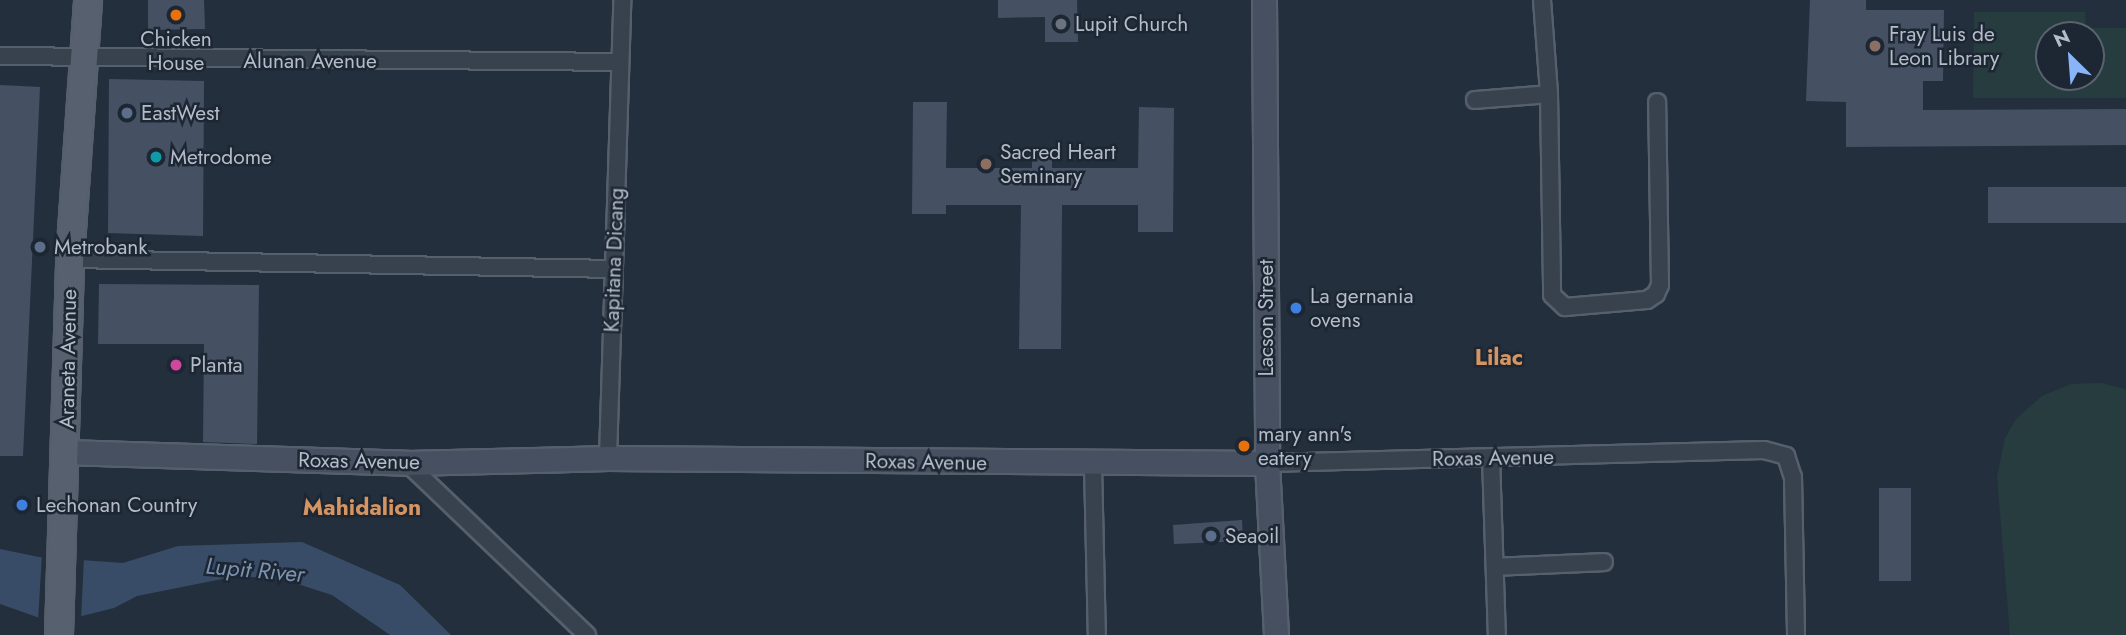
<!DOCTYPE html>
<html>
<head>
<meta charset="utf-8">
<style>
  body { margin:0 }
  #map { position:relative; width:2126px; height:635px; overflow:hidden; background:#242f3e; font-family:Jost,sans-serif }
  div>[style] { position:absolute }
  .green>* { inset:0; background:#263c3f }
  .water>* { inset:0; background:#394c67 }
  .pier>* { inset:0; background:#242f3e }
  .building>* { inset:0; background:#455162 }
  .roads { filter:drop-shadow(2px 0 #565f6c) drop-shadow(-2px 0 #565f6c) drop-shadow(0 2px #565f6c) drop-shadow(0 -2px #565f6c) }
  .street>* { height:16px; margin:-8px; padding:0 8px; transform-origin:8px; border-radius:8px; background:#38414e }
  .secondary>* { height:23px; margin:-11.5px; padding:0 11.5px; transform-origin:11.5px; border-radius:11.5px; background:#465061 }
  .primary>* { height:26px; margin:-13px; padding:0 13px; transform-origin:13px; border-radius:13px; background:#56606e }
  .dots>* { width:19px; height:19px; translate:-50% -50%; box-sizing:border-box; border:4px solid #1d2633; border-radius:50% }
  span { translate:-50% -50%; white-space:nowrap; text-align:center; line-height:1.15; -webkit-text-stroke:5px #1d2633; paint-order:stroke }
  .poi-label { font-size:21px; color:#b4bcc9 }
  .left { translate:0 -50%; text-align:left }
  .street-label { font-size:21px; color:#b4bcc9 }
  .neighbourhood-label { font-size:23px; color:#d59563; font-weight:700 }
  .water-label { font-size:23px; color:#7c92b1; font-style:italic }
  .north { position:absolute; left:2035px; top:21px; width:70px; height:70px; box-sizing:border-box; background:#1d2633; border:2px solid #59626f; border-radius:50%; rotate:335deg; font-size:19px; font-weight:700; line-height:28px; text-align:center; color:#b4bcc9 }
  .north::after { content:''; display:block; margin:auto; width:24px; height:32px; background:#8ab4f8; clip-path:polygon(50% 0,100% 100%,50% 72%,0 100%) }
</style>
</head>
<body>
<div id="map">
  <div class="green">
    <div style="clip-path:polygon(evenodd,1974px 12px,2085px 12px,2086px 28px,2126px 28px,2126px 98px,1973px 98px,1974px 12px,2091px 35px,2091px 77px,2049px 77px,2049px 35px,2091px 35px)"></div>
    <div style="clip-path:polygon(2101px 383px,2126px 389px,2126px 635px,2010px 635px,1997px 477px,2005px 438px,2016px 419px,2042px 396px,2071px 384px)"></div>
  </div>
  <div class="water">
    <div style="clip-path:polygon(302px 542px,400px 585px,451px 635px,390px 635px,332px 595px,282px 579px,237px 576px,137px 596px,114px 608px,54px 623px,0 604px,0 549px,39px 557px,123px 563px,178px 546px)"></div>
  </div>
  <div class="pier">
    <div style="clip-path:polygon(42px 554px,84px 557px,81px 620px,55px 626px,38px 621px)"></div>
  </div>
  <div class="building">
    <div style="clip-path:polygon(148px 0,204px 0,205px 29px,148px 30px)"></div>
    <div style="clip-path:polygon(998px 0,1077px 0,1078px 42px,1045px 42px,1045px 17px,998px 18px)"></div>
    <div style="clip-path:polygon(1810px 0,1866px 0,1866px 10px,1944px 10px,1943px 81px,1923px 81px,1923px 110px,2126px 109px,2126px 145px,1846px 147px,1846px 102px,1806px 101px)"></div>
    <div style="clip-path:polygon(109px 79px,204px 81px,203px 236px,108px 233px)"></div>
    <div style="clip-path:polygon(0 85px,40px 87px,23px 456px,0 456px)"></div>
    <div style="clip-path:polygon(913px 102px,947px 102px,946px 168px,1032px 168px,1032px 153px,1052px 153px,1052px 168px,1138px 168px,1139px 107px,1174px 108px,1173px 232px,1138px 232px,1138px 205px,1062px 205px,1061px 349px,1019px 349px,1021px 205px,946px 205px,946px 214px,912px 214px)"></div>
    <div style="clip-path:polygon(1988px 187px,2126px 187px,2126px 223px,1988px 223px)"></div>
    <div style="clip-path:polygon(99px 284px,259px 285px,257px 444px,203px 442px,204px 344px,98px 344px)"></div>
    <div style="clip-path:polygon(1879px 488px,1911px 488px,1911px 581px,1879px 581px)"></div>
    <div style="clip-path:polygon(1242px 520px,1243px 541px,1174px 544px,1173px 525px)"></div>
  </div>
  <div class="roads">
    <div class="street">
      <div style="left:1542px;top:0;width:94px;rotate:85.7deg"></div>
      <div style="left:1549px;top:94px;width:201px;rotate:89.1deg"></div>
      <div style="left:1552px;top:295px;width:18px;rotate:43deg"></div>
      <div style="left:1565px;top:307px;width:82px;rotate:-4.9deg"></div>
      <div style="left:1647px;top:300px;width:11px;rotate:-34deg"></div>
      <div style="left:1656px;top:294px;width:10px;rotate:-66deg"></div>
      <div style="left:1660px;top:285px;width:183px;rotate:-90.9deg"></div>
      <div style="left:0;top:56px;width:620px;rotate:0.55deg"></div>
      <div style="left:1475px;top:100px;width:74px;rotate:-4.6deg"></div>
      <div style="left:70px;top:259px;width:544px;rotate:1.05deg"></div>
      <div style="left:608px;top:458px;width:458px;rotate:-88.2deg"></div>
      <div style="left:1491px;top:458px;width:177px;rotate:88.1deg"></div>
      <div style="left:407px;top:463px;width:249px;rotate:43.7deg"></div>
      <div style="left:1267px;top:463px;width:497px;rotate:-1.5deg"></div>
      <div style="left:1764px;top:450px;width:23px;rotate:15deg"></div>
      <div style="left:1786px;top:456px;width:22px;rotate:72deg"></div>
      <div style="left:1793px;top:477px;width:158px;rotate:88.9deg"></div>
      <div style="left:1093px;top:465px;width:170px;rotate:88.7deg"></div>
      <div style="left:1495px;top:567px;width:109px;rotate:-2.6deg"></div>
    </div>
    <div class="secondary">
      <div style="left:1264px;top:0;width:463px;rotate:89.6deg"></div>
      <div style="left:1267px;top:463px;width:172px;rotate:87deg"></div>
      <div style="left:65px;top:452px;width:342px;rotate:1.8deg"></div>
      <div style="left:407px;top:463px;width:201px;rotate:-1.4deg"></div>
      <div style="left:608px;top:458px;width:659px;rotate:0.43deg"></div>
    </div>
    <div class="primary">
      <div style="left:59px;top:635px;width:376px;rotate:-88.3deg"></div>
      <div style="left:70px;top:259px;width:260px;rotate:-86deg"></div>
    </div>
  </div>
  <div class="dots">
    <div style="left:176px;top:15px;background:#e8710a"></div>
    <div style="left:1061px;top:24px;background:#6b7280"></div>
    <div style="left:1875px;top:46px;background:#8d6e63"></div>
    <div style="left:127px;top:113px;background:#5c6f8a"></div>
    <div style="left:156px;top:157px;background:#0f9aa8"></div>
    <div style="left:986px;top:164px;background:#8d6e63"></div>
    <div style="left:40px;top:247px;background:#5c6f8a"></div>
    <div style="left:1296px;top:308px;background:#3f7fe0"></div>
    <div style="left:176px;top:365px;background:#d1479c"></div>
    <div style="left:1244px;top:446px;background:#e8710a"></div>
    <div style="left:22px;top:505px;background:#3f7fe0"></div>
    <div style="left:1211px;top:536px;background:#5c6f8a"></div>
  </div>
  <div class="poi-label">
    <span class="left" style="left:1075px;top:24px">Lupit Church</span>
    <span class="left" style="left:1889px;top:46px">Fray Luis de<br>Leon Library</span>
    <span style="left:176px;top:51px">Chicken<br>House</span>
    <span class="left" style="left:141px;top:113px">EastWest</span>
    <span class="left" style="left:1000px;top:164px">Sacred Heart<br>Seminary</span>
    <span class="left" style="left:170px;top:157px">Metrodome</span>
    <span class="left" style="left:54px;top:247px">Metrobank</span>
    <span class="left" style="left:1310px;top:308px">La gernania<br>ovens</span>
    <span class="left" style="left:190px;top:365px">Planta</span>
    <span class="left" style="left:1258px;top:446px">mary ann's<br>eatery</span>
    <span class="left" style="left:36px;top:505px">Lechonan Country</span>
    <span class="left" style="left:1225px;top:536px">Seaoil</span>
  </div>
  <div class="street-label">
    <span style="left:310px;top:61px">Alunan Avenue</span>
    <span style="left:614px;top:260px;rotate:-88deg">Kapitana Dicang</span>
    <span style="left:1266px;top:318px;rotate:-90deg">Lacson Street</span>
    <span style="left:68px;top:359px;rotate:-89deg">Araneta Avenue</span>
    <span style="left:1493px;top:458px;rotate:-1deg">Roxas Avenue</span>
    <span style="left:359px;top:461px;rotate:1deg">Roxas Avenue</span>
    <span style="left:926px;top:462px;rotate:1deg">Roxas Avenue</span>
  </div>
  <div class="neighbourhood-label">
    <span style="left:1499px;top:357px">Lilac</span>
    <span style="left:362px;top:507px">Mahidalion</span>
  </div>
  <div class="water-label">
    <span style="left:255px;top:570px;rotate:5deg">Lupit River</span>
  </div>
  <div class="north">N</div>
</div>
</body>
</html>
